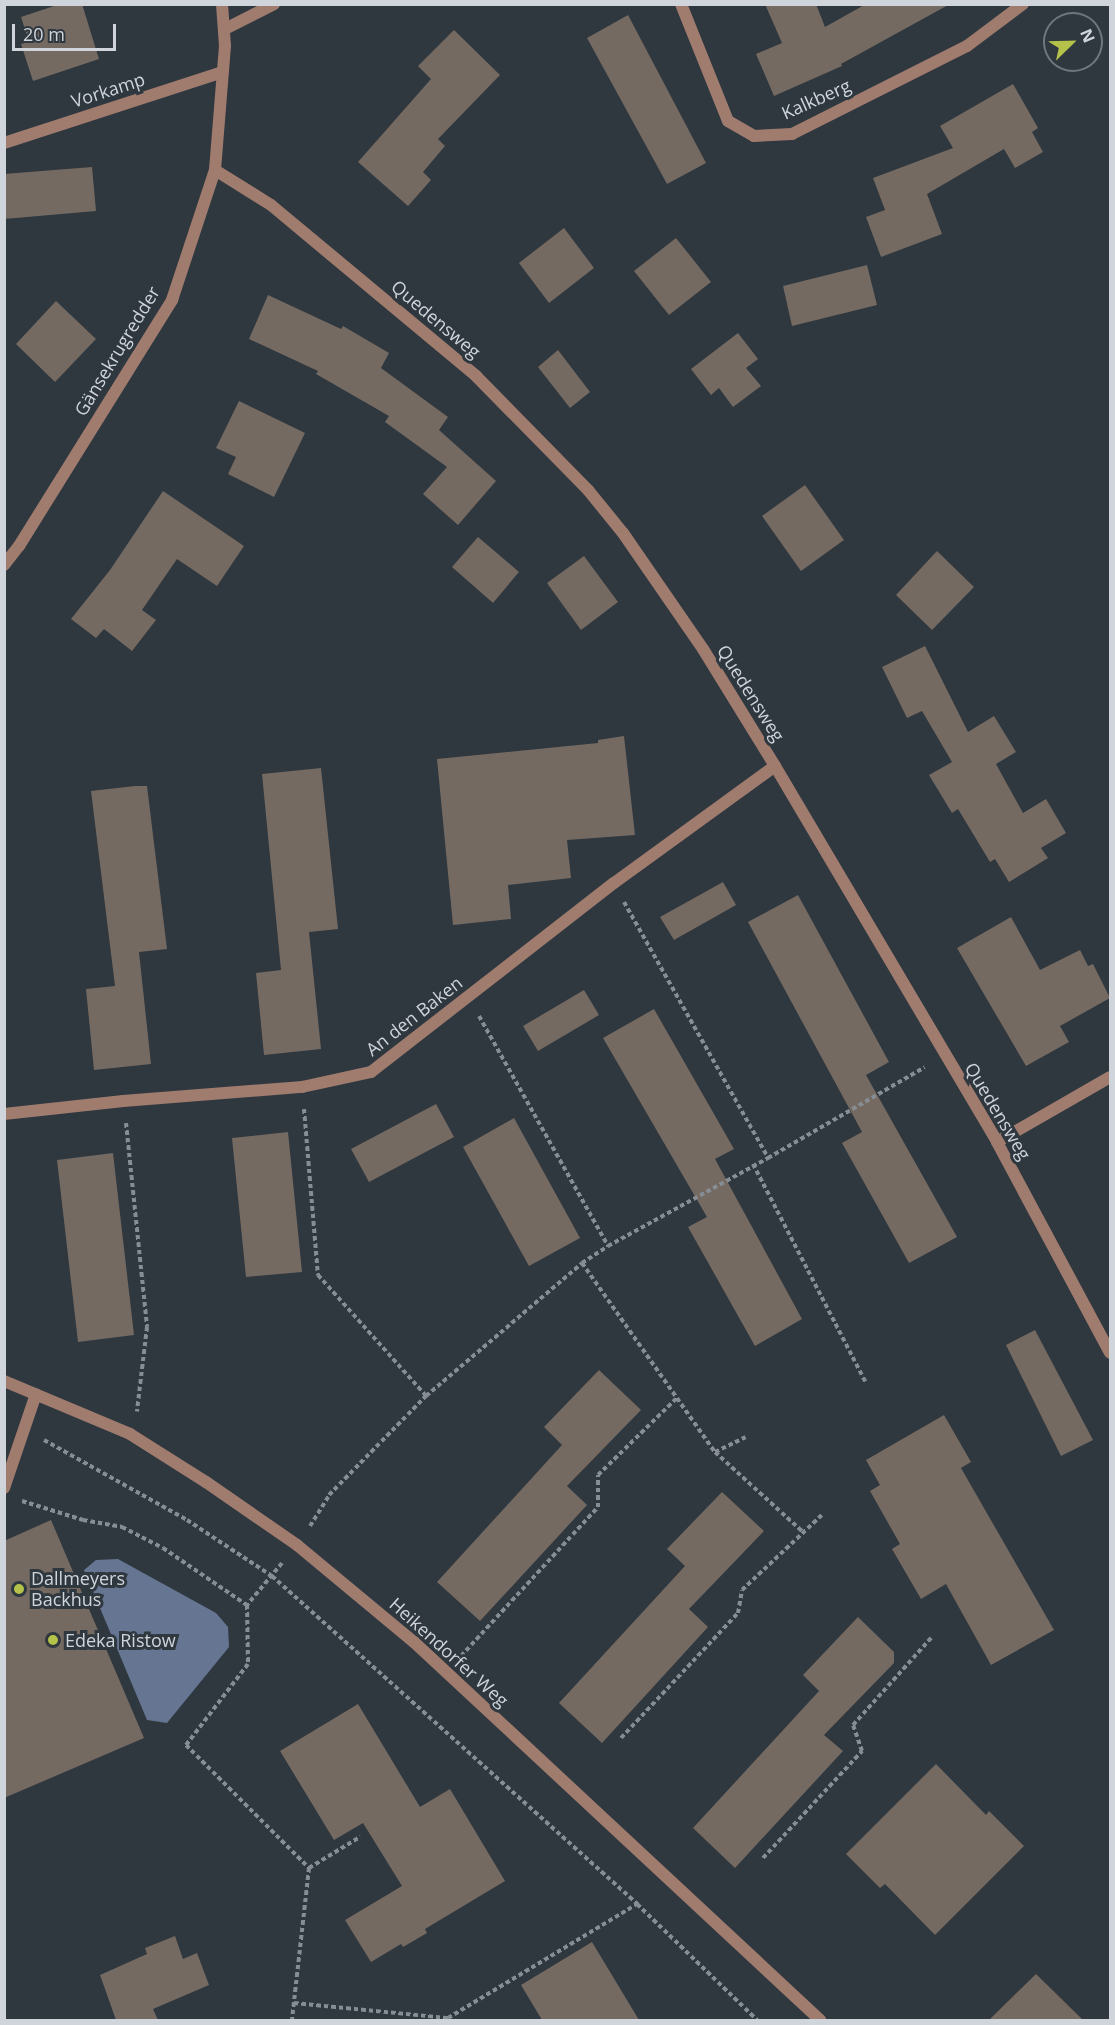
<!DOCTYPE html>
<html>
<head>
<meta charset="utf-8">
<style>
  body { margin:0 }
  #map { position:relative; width:1115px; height:2025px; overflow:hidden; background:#2f373f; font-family:"Open Sans",sans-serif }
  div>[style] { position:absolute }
  .water>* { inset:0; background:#657592 }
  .building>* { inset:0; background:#746a61 }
  .path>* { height:4px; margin-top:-2px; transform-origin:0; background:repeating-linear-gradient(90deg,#878d94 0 4.5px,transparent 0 7.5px) }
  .service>* { height:12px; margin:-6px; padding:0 6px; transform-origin:6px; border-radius:6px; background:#a07c6f }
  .minor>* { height:12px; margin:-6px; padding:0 6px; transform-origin:6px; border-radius:6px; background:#a07c6f }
  .tertiary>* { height:12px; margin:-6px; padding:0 6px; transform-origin:6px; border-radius:6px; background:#a07c6f }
  .dots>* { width:16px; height:16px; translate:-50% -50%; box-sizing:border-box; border:3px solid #2f373f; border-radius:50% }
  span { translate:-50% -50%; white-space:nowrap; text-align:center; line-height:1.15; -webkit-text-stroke:6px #2f373f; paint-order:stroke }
  .street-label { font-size:18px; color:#d0d5db }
  .poi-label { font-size:18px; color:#d0d5db }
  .left { translate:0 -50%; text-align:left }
  .frame { position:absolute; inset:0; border:6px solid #d0d5db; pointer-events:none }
  .north { position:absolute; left:1043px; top:12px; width:60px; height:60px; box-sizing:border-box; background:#2f373f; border:2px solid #6f767d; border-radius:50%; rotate:67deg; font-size:16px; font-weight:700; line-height:24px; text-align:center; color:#d0d5db }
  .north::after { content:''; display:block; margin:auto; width:21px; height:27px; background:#b5c249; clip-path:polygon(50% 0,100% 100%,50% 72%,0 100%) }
  .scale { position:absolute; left:12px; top:24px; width:104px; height:27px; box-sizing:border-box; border:3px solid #d0d5db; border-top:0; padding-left:8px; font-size:18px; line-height:21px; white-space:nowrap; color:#d0d5db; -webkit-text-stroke:4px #2f373f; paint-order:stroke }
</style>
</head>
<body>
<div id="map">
  <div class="water">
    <div style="clip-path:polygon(118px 1559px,216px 1613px,228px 1627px,229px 1647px,167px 1723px,147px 1720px,84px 1570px,96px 1560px)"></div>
  </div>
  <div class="building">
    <div style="clip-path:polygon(60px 4px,82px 4px,99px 59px,33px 81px,21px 44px,29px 42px,21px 17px)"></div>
    <div style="clip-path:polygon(765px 4px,816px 4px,825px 27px,866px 4px,950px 4px,841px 64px,842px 66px,774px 96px,756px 54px,782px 43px)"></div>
    <div style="clip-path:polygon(628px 15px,706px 163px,667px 184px,587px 38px)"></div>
    <div style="clip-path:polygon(454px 30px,500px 75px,438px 139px,445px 146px,423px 172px,431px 180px,408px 206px,358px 162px,431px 79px,418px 66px)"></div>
    <div style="clip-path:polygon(1013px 84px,1038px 128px,1032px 132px,1043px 152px,1015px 168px,1004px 149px,927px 194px,942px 234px,881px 257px,866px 217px,885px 210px,873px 178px,953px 148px,940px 126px)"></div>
    <div style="clip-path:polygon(92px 167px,96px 211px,4px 219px,4px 174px)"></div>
    <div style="clip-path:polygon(564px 228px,594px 268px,549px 303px,519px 263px)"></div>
    <div style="clip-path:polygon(676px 238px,711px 282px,669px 315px,634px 271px)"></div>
    <div style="clip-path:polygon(867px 265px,877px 305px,792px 326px,783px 286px)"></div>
    <div style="clip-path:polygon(268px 295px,341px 329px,343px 326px,389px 353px,381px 368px,448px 417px,439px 430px,496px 481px,458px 525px,423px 494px,447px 467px,385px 422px,389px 416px,316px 374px,318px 371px,249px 339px)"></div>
    <div style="clip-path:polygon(56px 301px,96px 339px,55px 382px,16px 344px)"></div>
    <div style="clip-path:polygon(738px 333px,758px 359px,746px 368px,761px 386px,733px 407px,719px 388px,711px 395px,691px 369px)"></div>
    <div style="clip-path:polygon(558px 350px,590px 392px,570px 408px,538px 367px)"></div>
    <div style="clip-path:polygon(239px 401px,305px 433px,274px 497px,228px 474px,236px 457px,216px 448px)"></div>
    <div style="clip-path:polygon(805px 485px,844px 540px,801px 571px,762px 516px)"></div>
    <div style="clip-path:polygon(163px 491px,244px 546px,217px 586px,177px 559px,142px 610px,156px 620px,132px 651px,104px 629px,96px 638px,71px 619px,110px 570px)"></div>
    <div style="clip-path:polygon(478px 537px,519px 572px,493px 603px,452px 567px)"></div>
    <div style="clip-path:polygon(937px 551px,974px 587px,932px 630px,896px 595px)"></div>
    <div style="clip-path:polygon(584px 556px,618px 602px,581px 630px,547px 583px)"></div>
    <div style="clip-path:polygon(925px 646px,968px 732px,994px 716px,1016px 752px,996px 764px,1023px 813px,1046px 799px,1066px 833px,1041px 848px,1048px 858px,1009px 882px,995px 859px,990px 862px,958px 809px,952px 813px,929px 775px,952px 762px,922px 711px,907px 718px,882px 667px)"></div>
    <div style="clip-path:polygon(624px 736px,635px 835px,567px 840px,571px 878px,508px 885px,511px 919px,453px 925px,437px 759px,598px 743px,598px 740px)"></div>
    <div style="clip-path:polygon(321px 768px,338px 929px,309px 932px,321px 1049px,264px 1055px,256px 973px,281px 970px,262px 774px)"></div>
    <div style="clip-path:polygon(135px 786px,147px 786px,167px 949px,139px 952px,151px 1064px,94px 1070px,86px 989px,115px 986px,91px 791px)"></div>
    <div style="clip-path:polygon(723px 882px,736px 905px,674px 940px,660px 917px)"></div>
    <div style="clip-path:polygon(798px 895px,889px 1062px,866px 1075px,957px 1237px,909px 1263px,842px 1143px,862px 1132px,748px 922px)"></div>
    <div style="clip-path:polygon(1011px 917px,1040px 970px,1080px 950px,1088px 966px,1093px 964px,1110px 998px,1060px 1026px,1069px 1042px,1026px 1066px,957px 948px)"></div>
    <div style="clip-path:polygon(584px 990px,599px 1015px,538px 1051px,523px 1026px)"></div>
    <div style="clip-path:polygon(654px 1009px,734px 1149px,715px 1159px,802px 1319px,755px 1346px,688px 1227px,707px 1217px,603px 1038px)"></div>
    <div style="clip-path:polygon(436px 1104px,454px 1137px,369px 1182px,351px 1149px)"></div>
    <div style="clip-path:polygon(514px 1118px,580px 1238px,529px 1266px,463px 1147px)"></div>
    <div style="clip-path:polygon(288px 1132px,302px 1272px,246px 1277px,232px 1138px)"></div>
    <div style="clip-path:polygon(113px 1153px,134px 1335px,78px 1342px,57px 1160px)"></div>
    <div style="clip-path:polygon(1035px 1330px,1093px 1440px,1061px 1456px,1006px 1345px)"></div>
    <div style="clip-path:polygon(599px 1370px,641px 1410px,567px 1486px,587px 1505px,480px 1621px,437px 1582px,562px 1445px,544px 1427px)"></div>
    <div style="clip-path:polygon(944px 1415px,971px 1462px,961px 1468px,1054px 1630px,991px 1665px,946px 1584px,921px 1599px,892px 1549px,900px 1544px,870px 1491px,880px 1485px,866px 1460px)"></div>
    <div style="clip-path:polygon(722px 1492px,764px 1531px,689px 1609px,708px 1627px,602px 1743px,559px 1703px,685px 1566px,667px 1549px)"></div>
    <div style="clip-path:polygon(51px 1520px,144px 1738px,4px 1798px,4px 1541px)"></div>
    <div style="clip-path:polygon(858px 1617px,894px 1652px,894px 1663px,824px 1735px,843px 1751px,735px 1868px,693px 1828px,819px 1691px,803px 1675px)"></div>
    <div style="clip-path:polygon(358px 1704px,420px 1807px,450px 1789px,505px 1881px,425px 1929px,427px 1933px,403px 1947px,401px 1944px,371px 1962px,345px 1920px,402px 1886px,363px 1823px,334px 1840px,280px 1751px)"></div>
    <div style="clip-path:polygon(936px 1764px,986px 1815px,989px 1811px,1024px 1846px,935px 1935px,885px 1884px,880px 1888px,846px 1854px)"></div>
    <div style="clip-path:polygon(175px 1936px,183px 1959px,197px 1953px,209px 1985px,153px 2009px,158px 2020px,116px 2020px,100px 1975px,147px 1954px,145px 1948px)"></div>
    <div style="clip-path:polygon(592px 1942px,639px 2020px,542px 2020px,521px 1985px)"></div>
    <div style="clip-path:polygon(1036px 1974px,1083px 2020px,989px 2020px)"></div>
  </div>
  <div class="path">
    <div style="left:624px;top:902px;width:294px;rotate:60.6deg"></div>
    <div style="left:479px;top:1016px;width:264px;rotate:60.7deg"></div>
    <div style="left:304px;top:1109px;width:167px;rotate:85.2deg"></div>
    <div style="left:318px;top:1275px;width:162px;rotate:48.2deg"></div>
    <div style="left:126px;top:1123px;width:205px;rotate:84.1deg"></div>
    <div style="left:147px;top:1327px;width:85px;rotate:96.8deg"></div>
    <div style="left:753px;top:1164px;width:246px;rotate:62.7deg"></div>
    <div style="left:582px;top:1263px;width:231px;rotate:54.9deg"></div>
    <div style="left:715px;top:1452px;width:34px;rotate:-26deg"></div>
    <div style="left:44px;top:1440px;width:164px;rotate:29.2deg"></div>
    <div style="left:187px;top:1520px;width:102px;rotate:33.4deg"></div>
    <div style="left:272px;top:1576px;width:491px;rotate:41.9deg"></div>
    <div style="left:637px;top:1904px;width:167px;rotate:44deg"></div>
    <div style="left:715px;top:1452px;width:119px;rotate:42.3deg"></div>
    <div style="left:22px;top:1501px;width:64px;rotate:17.3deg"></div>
    <div style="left:83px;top:1520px;width:40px;rotate:10deg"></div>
    <div style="left:122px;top:1527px;width:46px;rotate:27.1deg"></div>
    <div style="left:163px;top:1548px;width:102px;rotate:34.2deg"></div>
    <div style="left:310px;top:1526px;width:36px;rotate:-58deg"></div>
    <div style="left:329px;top:1495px;width:139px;rotate:-45.6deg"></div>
    <div style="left:426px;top:1396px;width:205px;rotate:-40.4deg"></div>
    <div style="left:582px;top:1263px;width:31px;rotate:-33deg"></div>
    <div style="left:608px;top:1246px;width:183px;rotate:-28.8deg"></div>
    <div style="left:768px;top:1158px;width:181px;rotate:-30.1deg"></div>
    <div style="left:282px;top:1563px;width:55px;rotate:129.8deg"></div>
    <div style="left:247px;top:1605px;width:59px;rotate:89deg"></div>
    <div style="left:248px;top:1664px;width:102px;rotate:127.4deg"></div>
    <div style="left:186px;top:1745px;width:174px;rotate:45deg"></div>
    <div style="left:309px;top:1868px;width:153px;rotate:96.4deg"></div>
    <div style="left:461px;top:1656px;width:202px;rotate:-47.4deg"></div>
    <div style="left:598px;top:1507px;width:32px;rotate:-90deg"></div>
    <div style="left:598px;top:1475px;width:110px;rotate:-44.3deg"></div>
    <div style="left:621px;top:1738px;width:171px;rotate:-46.9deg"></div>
    <div style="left:738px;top:1613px;width:23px;rotate:-80deg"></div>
    <div style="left:742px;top:1590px;width:112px;rotate:-43.2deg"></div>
    <div style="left:763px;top:1858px;width:146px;rotate:-47.2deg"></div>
    <div style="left:862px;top:1751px;width:28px;rotate:-109deg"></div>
    <div style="left:853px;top:1725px;width:117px;rotate:-48.1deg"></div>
    <div style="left:309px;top:1868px;width:60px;rotate:-31.3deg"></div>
    <div style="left:294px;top:2003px;width:155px;rotate:5.6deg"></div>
    <div style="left:448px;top:2018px;width:221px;rotate:-31.1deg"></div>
  </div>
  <div class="service">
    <div style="left:4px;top:1488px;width:99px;rotate:-71.2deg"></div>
  </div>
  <div class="minor">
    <div style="left:681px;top:4px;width:126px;rotate:68.1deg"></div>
    <div style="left:728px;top:121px;width:30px;rotate:30deg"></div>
    <div style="left:754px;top:136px;width:38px;rotate:-3deg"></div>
    <div style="left:792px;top:134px;width:196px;rotate:-26.7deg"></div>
    <div style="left:967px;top:46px;width:70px;rotate:-36.9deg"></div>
    <div style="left:225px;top:29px;width:55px;rotate:-27deg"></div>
    <div style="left:4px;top:143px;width:230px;rotate:-18deg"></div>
    <div style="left:215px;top:170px;width:66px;rotate:32deg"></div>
    <div style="left:271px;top:205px;width:267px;rotate:39.8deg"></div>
    <div style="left:476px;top:376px;width:160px;rotate:45.5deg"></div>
    <div style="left:588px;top:490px;width:55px;rotate:50.9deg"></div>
    <div style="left:623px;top:533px;width:141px;rotate:55.4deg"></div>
    <div style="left:703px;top:649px;width:137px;rotate:58.4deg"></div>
    <div style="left:775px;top:766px;width:437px;rotate:59.4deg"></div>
    <div style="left:997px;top:1142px;width:239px;rotate:61.8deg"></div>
    <div style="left:4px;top:565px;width:24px;rotate:-52deg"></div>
    <div style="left:19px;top:546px;width:290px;rotate:-58.1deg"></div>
    <div style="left:172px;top:300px;width:137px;rotate:-71.7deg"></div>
    <div style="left:215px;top:170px;width:124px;rotate:-85.4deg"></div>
    <div style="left:225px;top:46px;width:42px;rotate:-94.1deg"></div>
    <div style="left:4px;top:1114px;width:120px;rotate:-6.2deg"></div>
    <div style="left:123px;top:1101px;width:180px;rotate:-4.5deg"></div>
    <div style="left:302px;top:1087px;width:71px;rotate:-12.3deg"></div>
    <div style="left:371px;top:1072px;width:308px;rotate:-37.9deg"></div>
    <div style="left:614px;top:883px;width:199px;rotate:-36deg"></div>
    <div style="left:997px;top:1142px;width:130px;rotate:-29.9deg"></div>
  </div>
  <div class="tertiary">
    <div style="left:4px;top:1381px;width:137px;rotate:22.8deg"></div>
    <div style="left:130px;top:1434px;width:90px;rotate:32.3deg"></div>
    <div style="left:206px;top:1482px;width:111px;rotate:34.7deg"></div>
    <div style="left:297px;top:1545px;width:152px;rotate:39.7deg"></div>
    <div style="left:414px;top:1642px;width:555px;rotate:42.95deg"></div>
  </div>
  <div class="dots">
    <div style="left:19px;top:1589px;background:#b5c249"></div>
    <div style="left:53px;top:1640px;background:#b5c249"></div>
  </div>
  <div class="street-label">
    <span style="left:108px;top:90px;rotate:-18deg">Vorkamp</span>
    <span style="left:816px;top:99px;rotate:-24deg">Kalkberg</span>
    <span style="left:436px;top:319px;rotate:40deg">Quedensweg</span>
    <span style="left:117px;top:351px;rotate:-59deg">Gänsekrugredder</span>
    <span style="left:751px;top:693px;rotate:58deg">Quedensweg</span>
    <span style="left:414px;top:1016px;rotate:-38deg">An den Baken</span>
    <span style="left:998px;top:1111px;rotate:59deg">Quedensweg</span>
    <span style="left:449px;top:1652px;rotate:42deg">Heikendorfer Weg</span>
  </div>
  <div class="poi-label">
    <span class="left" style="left:31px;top:1589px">Dallmeyers<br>Backhus</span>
    <span class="left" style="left:65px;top:1640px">Edeka Ristow</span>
  </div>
  <div class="frame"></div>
  <div class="north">N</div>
  <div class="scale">20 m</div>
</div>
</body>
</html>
